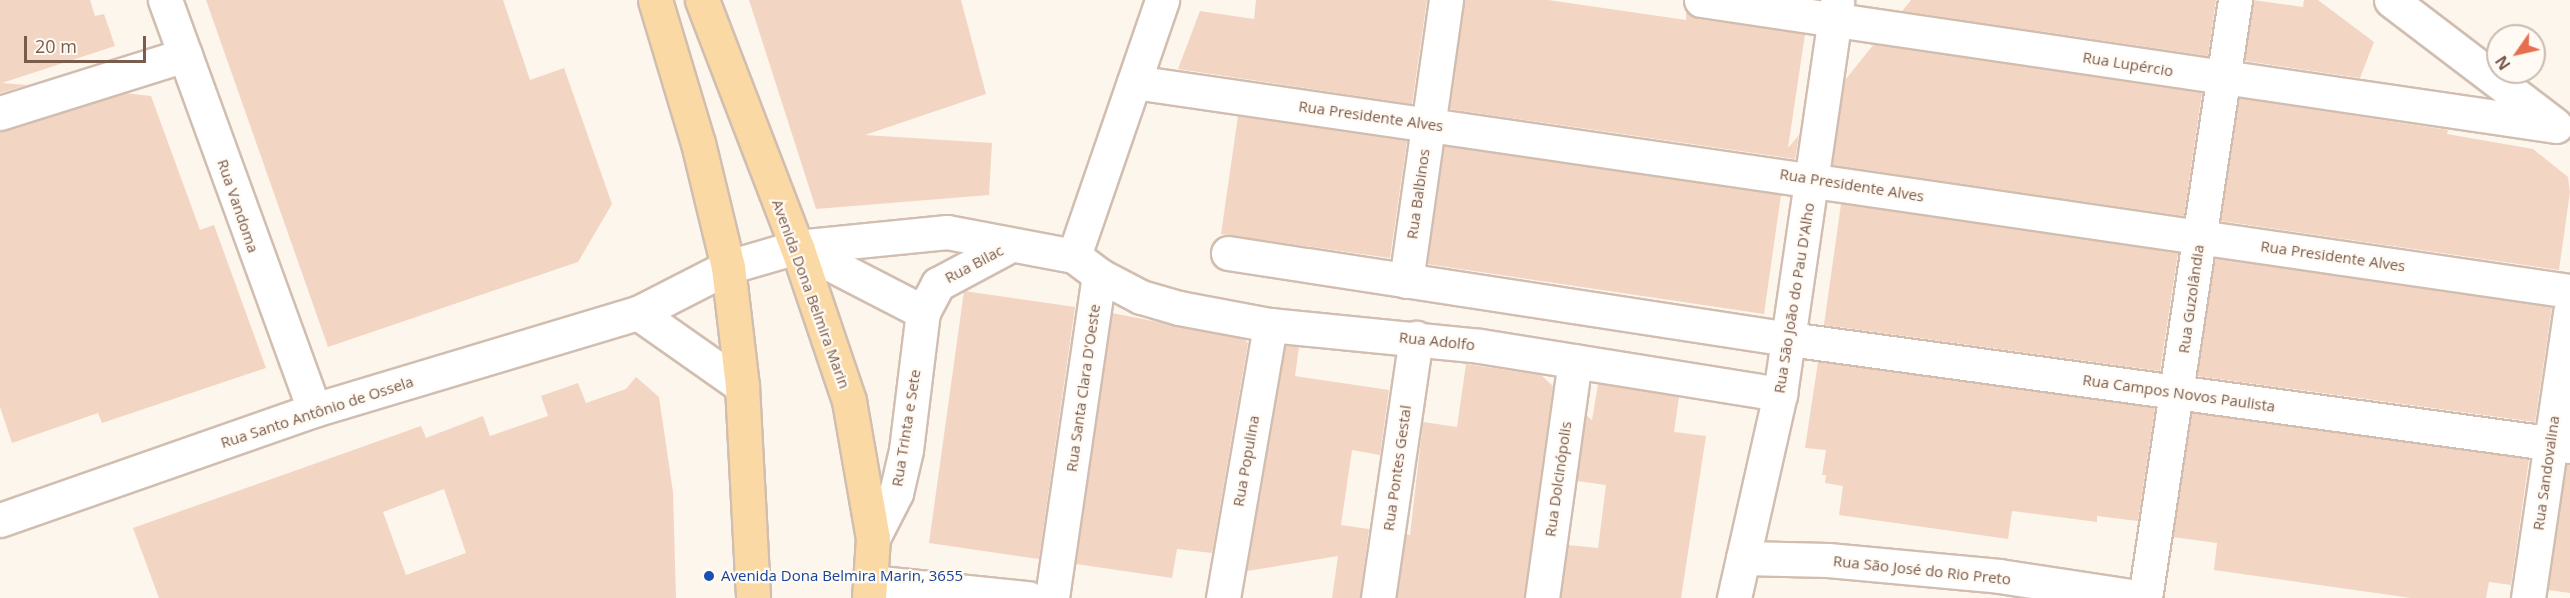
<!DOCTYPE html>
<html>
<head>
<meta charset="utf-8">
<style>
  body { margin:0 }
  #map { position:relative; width:2570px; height:598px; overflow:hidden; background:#fdf6ec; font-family:"Open Sans",sans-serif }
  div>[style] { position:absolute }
  .building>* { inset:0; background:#f3d5c3 }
  .roads { filter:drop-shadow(2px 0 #d1beb0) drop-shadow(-2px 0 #d1beb0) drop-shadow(0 2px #d1beb0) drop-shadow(0 -2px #d1beb0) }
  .minor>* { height:33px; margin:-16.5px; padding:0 16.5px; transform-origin:16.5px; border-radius:16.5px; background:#fff }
  .primary>* { height:33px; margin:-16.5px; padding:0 16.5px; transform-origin:16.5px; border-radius:16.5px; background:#fbd9a5 }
  .dots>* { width:16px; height:16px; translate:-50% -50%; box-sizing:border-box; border:3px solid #fffaf3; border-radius:50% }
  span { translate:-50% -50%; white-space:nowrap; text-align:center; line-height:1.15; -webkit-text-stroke:4.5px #fffaf3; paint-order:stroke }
  .street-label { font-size:15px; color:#7a5c4d }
  .transit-label { font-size:15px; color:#164399 }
  .left { translate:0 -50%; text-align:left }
  .north { position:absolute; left:2486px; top:24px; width:60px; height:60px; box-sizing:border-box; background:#fffaf3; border:2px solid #cabbb1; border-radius:50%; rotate:236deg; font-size:16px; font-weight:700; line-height:24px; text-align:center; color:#7a5c4d }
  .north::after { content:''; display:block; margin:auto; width:21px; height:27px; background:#e76f51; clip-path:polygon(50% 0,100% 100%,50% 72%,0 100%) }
  .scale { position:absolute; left:24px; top:36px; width:122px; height:27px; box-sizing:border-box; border:3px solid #7a5c4d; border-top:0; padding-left:8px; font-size:18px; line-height:21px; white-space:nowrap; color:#7a5c4d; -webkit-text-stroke:4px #fffaf3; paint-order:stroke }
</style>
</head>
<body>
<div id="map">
  <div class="building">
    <div style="clip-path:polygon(0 0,90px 0,95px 16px,104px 14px,115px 46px,2px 83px,27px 85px,0 93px)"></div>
    <div style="clip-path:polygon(206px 0,503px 0,530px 80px,564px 68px,612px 204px,578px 262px,328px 347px)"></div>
    <div style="clip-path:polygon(749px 0,961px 0,986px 94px,865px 135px,992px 143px,989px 195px,816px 209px)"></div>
    <div style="clip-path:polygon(1256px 0,1427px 0,1412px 104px,1178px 69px,1200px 11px,1254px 19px)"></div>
    <div style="clip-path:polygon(1464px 0,1548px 0,1686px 20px,1686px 11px,1698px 19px,1805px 34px,1788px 148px,1799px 135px,1795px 159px,1449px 109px)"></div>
    <div style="clip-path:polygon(1911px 0,2216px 0,2208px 56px,1902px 11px)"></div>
    <div style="clip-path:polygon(2253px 0,2303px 7px,2304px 0,2318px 0,2374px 42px,2360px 78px,2245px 61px)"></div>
    <div style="clip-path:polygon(1874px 44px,2202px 93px,2184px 216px,1832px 165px,1845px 80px)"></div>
    <div style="clip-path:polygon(125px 93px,151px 96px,200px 230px,214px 225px,266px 368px,102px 423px,98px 413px,12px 443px,0 407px,0 131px)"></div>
    <div style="clip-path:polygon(2239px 98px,2448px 130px,2447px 134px,2533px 149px,2568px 177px,2570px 192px,2559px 270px,2221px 221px)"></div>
    <div style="clip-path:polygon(1238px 116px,1407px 141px,1390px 258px,1221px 234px)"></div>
    <div style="clip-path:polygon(1444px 146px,1781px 195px,1764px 314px,1427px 264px)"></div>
    <div style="clip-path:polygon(1841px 204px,2178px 253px,2160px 371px,1824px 325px)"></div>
    <div style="clip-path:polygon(2215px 258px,2552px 307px,2535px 422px,2197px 376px)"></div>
    <div style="clip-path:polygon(964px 291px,1075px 307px,1039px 559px,929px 543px)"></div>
    <div style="clip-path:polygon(1112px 313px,1244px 339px,1248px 343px,1212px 553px,1177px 549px,1172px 578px,1076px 564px)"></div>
    <div style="clip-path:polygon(1286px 345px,1299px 347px,1295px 376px,1389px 390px,1380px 455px,1352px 450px,1341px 525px,1369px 529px,1360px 598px,1332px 598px,1338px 556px,1247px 571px)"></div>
    <div style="clip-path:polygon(1818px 362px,2155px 408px,2138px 521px,2097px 516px,2097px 522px,2012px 511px,2008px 539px,1839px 515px,1843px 486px,1825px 483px,1826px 475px,1822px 475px,1826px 450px,1805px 448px)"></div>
    <div style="clip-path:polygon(1466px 364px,1541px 375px,1553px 386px,1524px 598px,1397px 598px,1406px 534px,1410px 535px,1423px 422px,1457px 427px)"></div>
    <div style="clip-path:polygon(evenodd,636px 377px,659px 397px,673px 492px,676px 598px,159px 598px,133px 528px,421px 426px,426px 438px,483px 416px,490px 436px,548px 416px,541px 396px,578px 383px,586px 403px,626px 389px,636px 377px,444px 489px,466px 553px,406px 575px,383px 512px,444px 489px)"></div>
    <div style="clip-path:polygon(1598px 384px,1679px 397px,1674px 432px,1706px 436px,1681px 598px,1561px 598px,1568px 545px,1598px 548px,1606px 485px,1577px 481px,1586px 415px,1592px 420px)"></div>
    <div style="clip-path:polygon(2192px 413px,2529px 459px,2511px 585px,2489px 582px,2486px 598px,2411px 598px,2214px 570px,2217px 543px,2173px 537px)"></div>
    <div style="clip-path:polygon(2567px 464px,2570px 464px,2570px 593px,2548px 590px)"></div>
  </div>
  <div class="roads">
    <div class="minor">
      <div style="left:165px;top:0;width:436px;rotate:70deg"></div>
      <div style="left:1701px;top:0;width:864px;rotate:8.38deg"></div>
      <div style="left:2391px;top:0;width:205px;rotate:37.3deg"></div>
      <div style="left:1134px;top:82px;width:1451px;rotate:8.28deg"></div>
      <div style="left:0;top:113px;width:194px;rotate:-17.4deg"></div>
      <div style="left:797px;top:247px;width:142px;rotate:27.3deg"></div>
      <div style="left:1228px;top:253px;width:568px;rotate:8.72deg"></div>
      <div style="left:1789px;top:339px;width:788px;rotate:7.8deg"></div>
      <div style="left:1074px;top:256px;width:271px;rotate:-71deg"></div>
      <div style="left:1099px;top:275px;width:47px;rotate:27.6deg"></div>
      <div style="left:1141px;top:297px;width:40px;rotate:16deg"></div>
      <div style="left:1179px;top:308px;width:93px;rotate:10.6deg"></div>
      <div style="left:1270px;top:325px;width:211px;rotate:5.7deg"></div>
      <div style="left:1480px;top:346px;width:304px;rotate:9.1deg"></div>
      <div style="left:1406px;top:281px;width:284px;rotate:-81.9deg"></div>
      <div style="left:638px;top:313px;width:127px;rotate:35.1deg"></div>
      <div style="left:0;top:520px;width:333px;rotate:-19.3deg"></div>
      <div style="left:314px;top:410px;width:338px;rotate:-16.7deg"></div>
      <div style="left:638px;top:313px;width:101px;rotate:-27.1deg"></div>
      <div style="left:728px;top:267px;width:72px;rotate:-16.2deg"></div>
      <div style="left:797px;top:247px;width:151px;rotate:-5.7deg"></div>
      <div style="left:947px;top:232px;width:129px;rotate:10.7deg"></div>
      <div style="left:1074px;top:256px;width:31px;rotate:37deg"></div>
      <div style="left:1099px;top:275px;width:326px;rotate:98.3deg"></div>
      <div style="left:873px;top:538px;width:51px;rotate:-62.9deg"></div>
      <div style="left:896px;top:493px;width:44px;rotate:-76.9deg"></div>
      <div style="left:906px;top:450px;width:139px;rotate:-83deg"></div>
      <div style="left:923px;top:312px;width:32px;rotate:-62deg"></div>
      <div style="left:938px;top:284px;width:81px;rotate:-28.2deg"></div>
      <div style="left:1743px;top:558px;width:85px;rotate:1.3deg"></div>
      <div style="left:1828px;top:560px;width:172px;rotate:5.3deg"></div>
      <div style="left:1999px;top:576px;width:145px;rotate:8.7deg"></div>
      <div style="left:872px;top:582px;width:157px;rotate:5.9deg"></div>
      <div style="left:1223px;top:598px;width:277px;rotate:-80.2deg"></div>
      <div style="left:1378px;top:598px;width:263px;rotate:-81.7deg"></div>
      <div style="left:1542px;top:598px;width:239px;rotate:-82.1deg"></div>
      <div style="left:1734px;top:598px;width:209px;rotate:-77.3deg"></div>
      <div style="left:1780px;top:394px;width:396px;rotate:-81.7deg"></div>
      <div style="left:2145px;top:598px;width:605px;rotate:-81.44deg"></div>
      <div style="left:2528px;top:598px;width:289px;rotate:-81.6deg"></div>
    </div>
    <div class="primary">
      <div style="left:655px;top:0;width:149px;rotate:73.3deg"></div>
      <div style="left:698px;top:143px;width:128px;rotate:76.4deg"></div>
      <div style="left:728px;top:267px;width:120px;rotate:83.3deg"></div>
      <div style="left:742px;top:386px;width:212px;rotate:87deg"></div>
      <div style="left:702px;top:0;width:265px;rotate:69deg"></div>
      <div style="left:797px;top:247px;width:163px;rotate:71.3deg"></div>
      <div style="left:849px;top:401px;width:139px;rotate:80.1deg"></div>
      <div style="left:873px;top:538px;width:60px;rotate:93.8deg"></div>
    </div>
  </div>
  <div class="dots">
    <div style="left:709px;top:576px;background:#1a4fb4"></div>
  </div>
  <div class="street-label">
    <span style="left:2128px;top:64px;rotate:9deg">Rua Lupércio</span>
    <span style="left:1371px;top:116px;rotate:8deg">Rua Presidente Alves</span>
    <span style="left:1852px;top:185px;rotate:9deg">Rua Presidente Alves</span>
    <span style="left:1418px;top:194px;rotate:-82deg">Rua Balbinos</span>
    <span style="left:238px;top:206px;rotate:71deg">Rua Vandoma</span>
    <span style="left:2333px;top:256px;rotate:8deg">Rua Presidente Alves</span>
    <span style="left:974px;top:264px;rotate:-28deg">Rua Bilac</span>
    <span style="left:811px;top:294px;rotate:70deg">Avenida Dona Belmira Marin</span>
    <span style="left:1794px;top:298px;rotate:-81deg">Rua São João do Pau D'Alho</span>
    <span style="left:2191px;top:299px;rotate:-82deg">Rua Guzolândia</span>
    <span style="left:1437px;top:341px;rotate:6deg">Rua Adolfo</span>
    <span style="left:1083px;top:388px;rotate:-82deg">Rua Santa Clara D'Oeste</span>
    <span style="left:2179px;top:393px;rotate:8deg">Rua Campos Novos Paulista</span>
    <span style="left:317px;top:412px;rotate:-18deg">Rua Santo Antônio de Ossela</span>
    <span style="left:906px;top:428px;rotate:-81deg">Rua Trinta e Sete</span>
    <span style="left:1246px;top:461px;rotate:-80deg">Rua Populina</span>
    <span style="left:1397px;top:468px;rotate:-82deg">Rua Pontes Gestal</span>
    <span style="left:2546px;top:473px;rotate:-82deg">Rua Sandovalina</span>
    <span style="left:1558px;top:479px;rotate:-82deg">Rua Dolcinópolis</span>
    <span style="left:1922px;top:570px;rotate:6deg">Rua São José do Rio Preto</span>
  </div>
  <div class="transit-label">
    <span class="left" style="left:721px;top:576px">Avenida Dona Belmira Marin, 3655</span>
  </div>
  <div class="north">N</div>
  <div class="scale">20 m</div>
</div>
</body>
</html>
